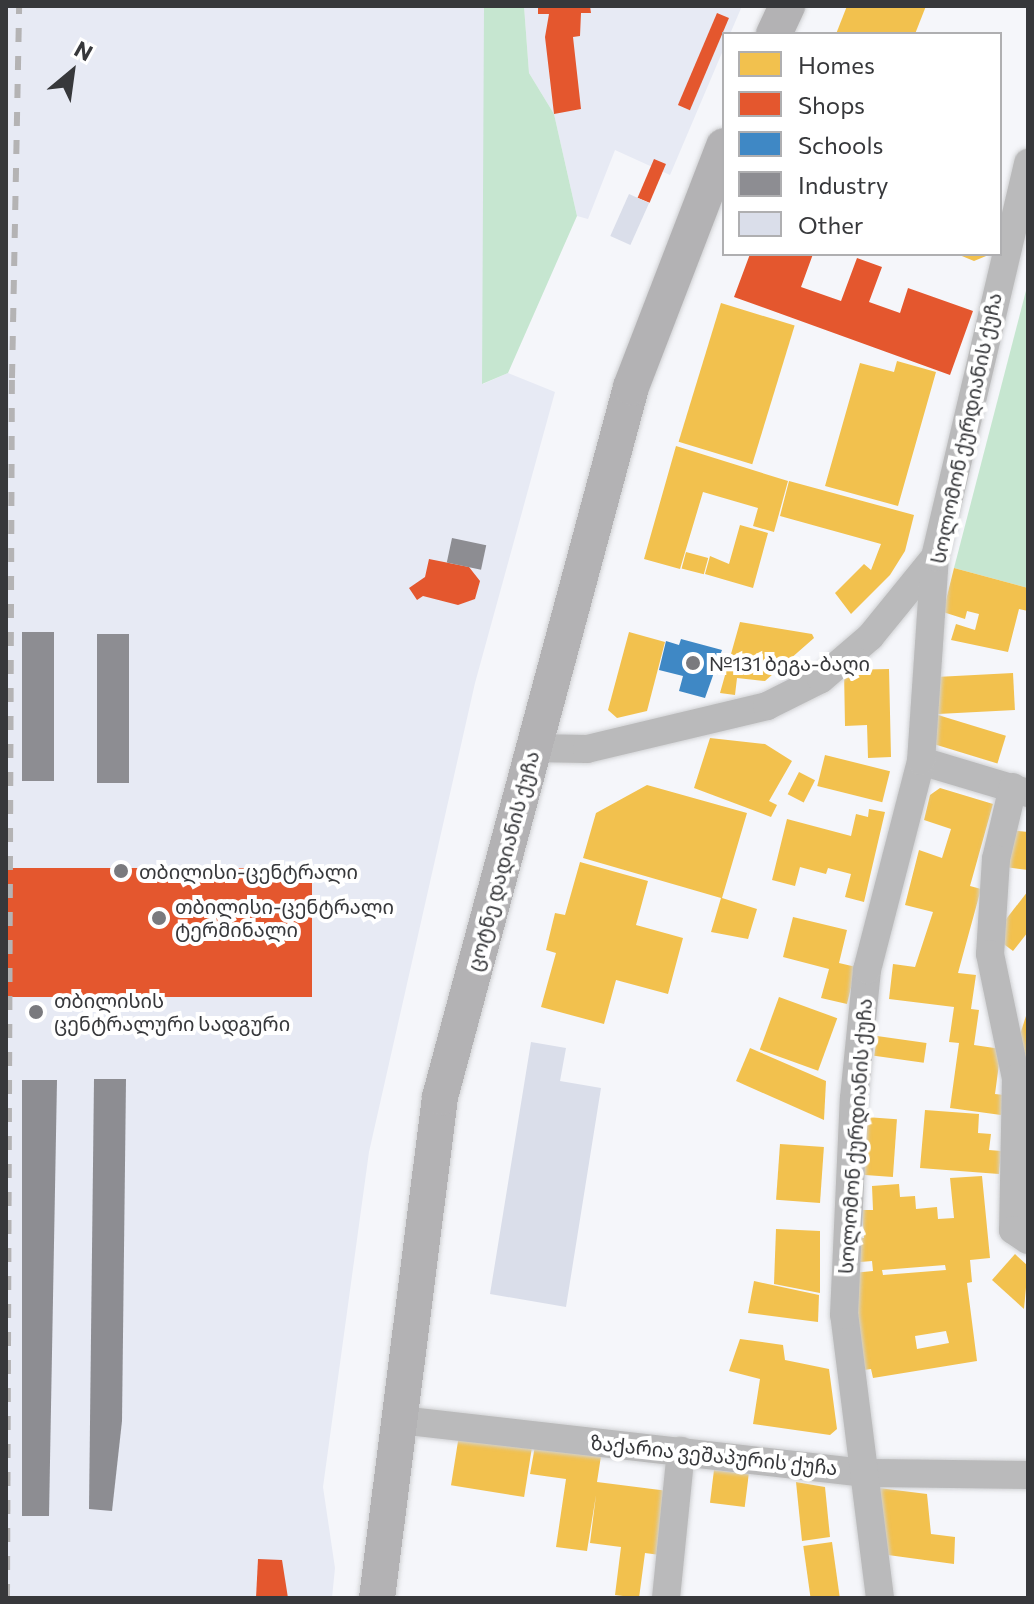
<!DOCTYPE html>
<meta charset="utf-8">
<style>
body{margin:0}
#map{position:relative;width:1034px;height:1604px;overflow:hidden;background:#f5f6fa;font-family:Commissioner,"Noto Sans Georgian",sans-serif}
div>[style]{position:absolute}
.built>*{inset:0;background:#e7eaf4}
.green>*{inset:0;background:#c6e6d0}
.homes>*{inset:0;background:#f2c14e;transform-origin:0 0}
.shops>*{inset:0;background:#e4572e;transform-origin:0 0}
.schools>*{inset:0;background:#3f88c5}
.industry>*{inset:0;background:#8d8d92;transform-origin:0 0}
.building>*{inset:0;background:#dadeea;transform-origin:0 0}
.roads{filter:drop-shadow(0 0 2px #d0d1d3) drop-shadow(0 0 2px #d0d1d3)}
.minor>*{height:28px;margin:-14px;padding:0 14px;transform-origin:14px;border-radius:14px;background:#bababb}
.major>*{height:36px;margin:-18px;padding:0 18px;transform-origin:18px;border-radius:18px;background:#b3b2b4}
.rail>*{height:6px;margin-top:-3px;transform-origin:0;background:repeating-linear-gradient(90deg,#b4b3b4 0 14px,transparent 0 28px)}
.dots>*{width:22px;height:22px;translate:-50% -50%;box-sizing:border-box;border:4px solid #fff;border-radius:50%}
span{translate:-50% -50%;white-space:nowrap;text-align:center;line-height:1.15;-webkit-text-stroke:8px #fff;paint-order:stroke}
.street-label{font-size:20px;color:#37383b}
.poi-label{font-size:20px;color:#37383b}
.left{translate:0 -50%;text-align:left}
.frame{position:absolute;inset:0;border:8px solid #37383b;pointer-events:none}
.legend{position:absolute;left:722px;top:32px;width:280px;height:224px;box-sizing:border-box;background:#fff;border:2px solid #afafb1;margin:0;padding:10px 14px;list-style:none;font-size:24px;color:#37383b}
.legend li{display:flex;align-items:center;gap:16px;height:40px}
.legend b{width:40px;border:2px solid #afafb1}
.north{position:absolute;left:32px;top:32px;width:80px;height:80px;-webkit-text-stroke:6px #fff;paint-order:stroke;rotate:29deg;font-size:22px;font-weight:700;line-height:32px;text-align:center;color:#37383b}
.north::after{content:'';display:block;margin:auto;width:28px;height:36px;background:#37383b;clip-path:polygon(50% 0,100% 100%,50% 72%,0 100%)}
</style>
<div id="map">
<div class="built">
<div style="clip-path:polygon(6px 6px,485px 6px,483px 384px,508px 373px,555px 392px,475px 683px,369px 1152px,323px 1487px,335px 1568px,332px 1598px,6px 1598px)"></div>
<div style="clip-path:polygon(524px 6px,742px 6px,730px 34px,724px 34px,724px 48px,670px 175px,615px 150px,588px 219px,577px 216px,554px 114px,529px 73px)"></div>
</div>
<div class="green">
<div style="clip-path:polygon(484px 6px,524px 6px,529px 73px,554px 114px,577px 216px,508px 373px,482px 384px)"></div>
<div style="clip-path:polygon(1028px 283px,1028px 588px,954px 568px)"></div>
</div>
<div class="homes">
<div style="clip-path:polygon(847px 6px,926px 6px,915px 34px,836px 34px)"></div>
<div style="clip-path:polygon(957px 254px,991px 254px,974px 261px)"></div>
<div style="left:721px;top:303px;width:77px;height:145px;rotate:17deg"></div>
<div style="clip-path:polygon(897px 361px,936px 372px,898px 506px,825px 486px,860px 363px,894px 372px)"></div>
<div style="clip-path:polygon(676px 446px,788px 481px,774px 532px,753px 526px,758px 508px,703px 492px,680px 569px,644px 559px)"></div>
<div style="clip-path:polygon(789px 481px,914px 515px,905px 551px,890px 575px,851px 614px,835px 593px,864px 564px,871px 570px,881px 544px,780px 516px)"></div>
<div style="clip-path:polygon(740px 525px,768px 533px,753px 588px,705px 574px,710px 556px,729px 564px)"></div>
<div style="left:686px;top:552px;width:23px;height:17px;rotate:15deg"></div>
<div style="clip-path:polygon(954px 568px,1028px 588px,1028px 611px,1019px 609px,1008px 652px,951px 640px,956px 624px,975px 630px,979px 614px,967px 611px,965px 619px,943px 612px)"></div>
<div style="clip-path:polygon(740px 622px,812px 634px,814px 638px,765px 681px,737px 678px,735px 695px,720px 693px)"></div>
<div style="clip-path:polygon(629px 632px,665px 642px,647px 711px,617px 718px,608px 710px)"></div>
<div style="clip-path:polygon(889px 669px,891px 757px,868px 758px,867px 725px,845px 726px,844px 670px)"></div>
<div style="left:1013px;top:673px;width:37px;height:77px;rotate:87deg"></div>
<div style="left:938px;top:715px;width:71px;height:29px;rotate:17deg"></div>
<div style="clip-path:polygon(710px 738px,765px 744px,792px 761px,769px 801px,777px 805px,771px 817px,694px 788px)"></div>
<div style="left:825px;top:755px;width:67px;height:32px;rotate:14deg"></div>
<div style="left:799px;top:772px;width:18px;height:25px;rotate:27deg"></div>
<div style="clip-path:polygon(647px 785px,747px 813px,722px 898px,757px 909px,748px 939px,711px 932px,721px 898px,583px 858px,596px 813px)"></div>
<div style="clip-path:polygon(940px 788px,993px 804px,970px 886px,981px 889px,958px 973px,976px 975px,971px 1009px,979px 1010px,974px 1045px,1001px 1049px,995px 1094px,1004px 1095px,1001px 1115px,950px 1108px,959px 1043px,949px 1042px,954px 1007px,889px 999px,893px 964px,915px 967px,933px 912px,905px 905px,919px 850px,942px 858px,951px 829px,924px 820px,930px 795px)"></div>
<div style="clip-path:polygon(869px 809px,885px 812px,864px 902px,845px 897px,851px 874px,828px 868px,826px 874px,800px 867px,795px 886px,772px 880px,787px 819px,851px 836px,856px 814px,868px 817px)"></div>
<div style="clip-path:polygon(1010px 830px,1028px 832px,1028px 870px,1005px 867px)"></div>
<div style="clip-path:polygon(580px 862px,648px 881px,636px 925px,683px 938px,668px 994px,616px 980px,604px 1024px,541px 1007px,556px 953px,546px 950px,555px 913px,565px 915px)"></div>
<div style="clip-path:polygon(1028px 891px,1028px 932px,1013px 951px,993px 936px)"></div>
<div style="clip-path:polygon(793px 917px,847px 930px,839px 963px,856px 967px,847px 1004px,821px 998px,829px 969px,783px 957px)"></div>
<div style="left:779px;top:997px;width:62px;height:56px;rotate:20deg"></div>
<div style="clip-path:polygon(1027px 1013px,1028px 1013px,1028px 1061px,1013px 1056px)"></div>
<div style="left:877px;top:1036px;width:50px;height:20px;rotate:8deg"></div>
<div style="clip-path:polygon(750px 1048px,826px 1081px,824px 1120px,736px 1081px)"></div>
<div style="clip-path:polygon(925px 1110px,979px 1114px,978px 1133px,991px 1134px,989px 1150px,1001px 1151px,999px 1174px,920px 1168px)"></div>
<div style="left:866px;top:1117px;width:31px;height:58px;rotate:4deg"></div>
<div style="left:780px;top:1144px;width:44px;height:56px;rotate:4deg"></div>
<div style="clip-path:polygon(evenodd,982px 1176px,990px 1258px,970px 1260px,972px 1282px,967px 1283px,977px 1361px,873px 1378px,871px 1369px,864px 1370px,853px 1273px,873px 1271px,872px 1261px,860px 1262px,859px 1238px,864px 1238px,862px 1210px,873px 1210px,872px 1186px,899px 1184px,900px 1197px,915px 1196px,916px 1209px,937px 1207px,938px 1219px,954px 1218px,950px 1178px,982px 1176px,945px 1265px,946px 1270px,883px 1275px,882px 1270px,945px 1265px,982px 1176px,946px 1331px,949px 1343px,917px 1349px,915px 1336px,946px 1331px)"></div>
<div style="clip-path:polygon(776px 1229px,820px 1231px,820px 1293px,774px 1284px)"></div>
<div style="clip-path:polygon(1015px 1254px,1028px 1266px,1024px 1309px,992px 1280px)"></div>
<div style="clip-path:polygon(754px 1281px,819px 1295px,818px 1322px,748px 1313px)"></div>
<div style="clip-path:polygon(740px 1339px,783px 1345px,785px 1360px,829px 1369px,837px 1429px,830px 1435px,753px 1424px,760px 1379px,729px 1371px)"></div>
<div style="left:459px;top:1435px;width:74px;height:51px;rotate:9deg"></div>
<div style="clip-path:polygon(535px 1446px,601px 1456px,597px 1482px,668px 1491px,660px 1555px,645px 1553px,639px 1598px,615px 1595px,621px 1547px,590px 1543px,596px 1495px,587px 1551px,556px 1547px,566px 1479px,530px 1474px)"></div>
<div style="left:714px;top:1470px;width:35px;height:33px;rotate:7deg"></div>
<div style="clip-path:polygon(796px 1482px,825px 1487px,830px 1537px,802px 1541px)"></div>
<div style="clip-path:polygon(879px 1488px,927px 1494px,931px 1534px,955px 1537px,954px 1564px,888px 1555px)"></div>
<div style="left:832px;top:1542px;width:57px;height:29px;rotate:82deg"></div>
</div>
<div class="shops">
<div style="clip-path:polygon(538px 6px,590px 6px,591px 13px,581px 13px,580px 36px,573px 37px,581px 109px,554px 114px,545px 37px,549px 14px,538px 14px)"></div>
<div style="left:717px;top:13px;width:13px;height:100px;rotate:23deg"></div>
<div style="left:654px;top:159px;width:13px;height:42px;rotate:23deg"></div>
<div style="clip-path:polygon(750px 254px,813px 254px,801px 287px,841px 301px,857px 258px,882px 267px,869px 302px,900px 313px,908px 288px,973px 311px,950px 375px,734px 297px)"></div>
<div style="clip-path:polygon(429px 559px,469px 567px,480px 581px,475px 599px,458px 605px,423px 596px,417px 600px,409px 588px,425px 577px)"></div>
<div style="left:6px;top:868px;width:306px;height:129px"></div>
<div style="clip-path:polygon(258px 1559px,282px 1560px,288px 1598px,256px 1598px)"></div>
</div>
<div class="schools">
<div style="clip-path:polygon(681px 639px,722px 650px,705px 698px,679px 691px,683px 676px,659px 670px,666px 641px,679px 645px)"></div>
</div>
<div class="industry">
<div style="left:452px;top:538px;width:35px;height:25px;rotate:12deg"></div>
<div style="left:54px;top:632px;width:149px;height:32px;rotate:90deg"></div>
<div style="left:97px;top:634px;width:32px;height:149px"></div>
<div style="clip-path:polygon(94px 1079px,126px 1079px,122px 1421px,112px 1511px,89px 1509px)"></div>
<div style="clip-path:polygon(22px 1080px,57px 1080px,49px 1516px,22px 1516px)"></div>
</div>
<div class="building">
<div style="left:629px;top:194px;width:22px;height:46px;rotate:24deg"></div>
<div style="clip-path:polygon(531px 1042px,566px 1048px,560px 1081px,601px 1088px,566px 1307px,490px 1294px)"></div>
</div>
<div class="roads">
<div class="minor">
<div style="left:533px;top:748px;width:54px;rotate:1.1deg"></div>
<div style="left:587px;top:749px;width:185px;rotate:-13.4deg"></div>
<div style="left:767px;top:706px;width:60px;rotate:-26.6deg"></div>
<div style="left:821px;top:679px;width:65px;rotate:-40.6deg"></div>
<div style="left:870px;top:637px;width:103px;rotate:-50.9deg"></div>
<div style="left:921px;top:761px;width:112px;rotate:16.7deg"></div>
<div style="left:1013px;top:787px;width:74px;rotate:103.3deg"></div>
<div style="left:996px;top:859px;width:95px;rotate:93.6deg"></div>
<div style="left:990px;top:954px;width:127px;rotate:78.2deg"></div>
<div style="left:1016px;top:1078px;width:152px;rotate:91.1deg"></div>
<div style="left:1013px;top:1230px;width:18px;rotate:34deg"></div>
<div style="left:400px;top:1420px;width:469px;rotate:6.5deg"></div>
<div style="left:866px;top:1473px;width:162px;rotate:0.7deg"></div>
<div style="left:666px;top:1598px;width:148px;rotate:-84.2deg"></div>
<div style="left:880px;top:1598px;width:285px;rotate:-97.2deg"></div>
<div style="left:844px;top:1315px;width:217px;rotate:-87.4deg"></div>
<div style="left:854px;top:1098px;width:129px;rotate:-84.2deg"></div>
<div style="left:867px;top:970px;width:216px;rotate:-75.5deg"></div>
<div style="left:921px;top:761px;width:204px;rotate:-86.1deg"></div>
<div style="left:935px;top:557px;width:405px;rotate:-76.7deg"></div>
</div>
<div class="major">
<div style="left:774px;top:34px;width:31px;rotate:-65deg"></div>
<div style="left:377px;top:1598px;width:505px;rotate:-82.83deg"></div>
<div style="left:440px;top:1097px;width:735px;rotate:-74.94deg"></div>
<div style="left:631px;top:387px;width:258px;rotate:-68.9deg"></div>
</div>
</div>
<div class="rail">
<div style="left:7px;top:1598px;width:1220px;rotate:-89.77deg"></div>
<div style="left:12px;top:378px;width:372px;rotate:-88.9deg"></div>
</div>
<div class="dots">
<div style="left:693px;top:663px;background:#7a7a7e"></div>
<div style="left:121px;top:871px;background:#7a7a7e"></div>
<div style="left:159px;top:918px;background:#7a7a7e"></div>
<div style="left:36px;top:1012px;background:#7a7a7e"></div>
</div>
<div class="street-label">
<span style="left:966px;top:428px;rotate:-78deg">სოლომონ ქურდიანის ქუჩა</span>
<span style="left:503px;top:861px;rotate:-75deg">ცოტნე დადიანის ქუჩა</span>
<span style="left:855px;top:1136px;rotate:-86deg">სოლომონ ქურდიანის ქუჩა</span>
<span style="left:714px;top:1455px;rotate:6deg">ზაქარია ვეშაპურის ქუჩა</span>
</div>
<div class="poi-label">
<span class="left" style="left:709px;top:663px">№131 ბეგა-ბაღი</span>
<span class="left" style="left:139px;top:871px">თბილისი-ცენტრალი</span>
<span class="left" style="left:175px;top:918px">თბილისი-ცენტრალი<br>ტერმინალი</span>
<span class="left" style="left:54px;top:1012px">თბილისის<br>ცენტრალური სადგური</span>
</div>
<div class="frame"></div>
<ul class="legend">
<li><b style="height:22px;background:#f2c14e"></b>Homes</li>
<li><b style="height:22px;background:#e4572e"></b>Shops</li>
<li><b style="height:22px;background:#3f88c5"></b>Schools</li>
<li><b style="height:22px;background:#8d8d92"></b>Industry</li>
<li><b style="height:22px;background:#dadeea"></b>Other</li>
</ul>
<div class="north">N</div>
</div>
